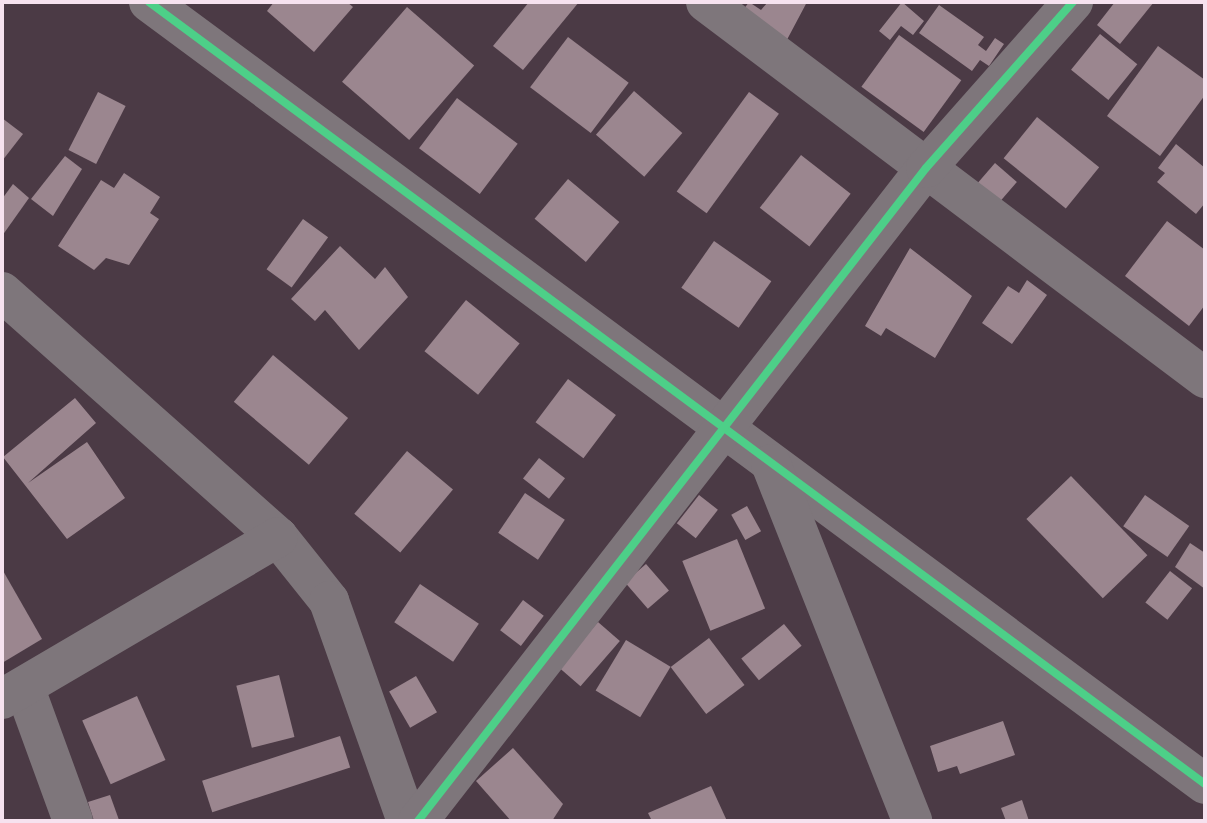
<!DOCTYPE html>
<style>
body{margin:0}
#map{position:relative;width:1207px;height:823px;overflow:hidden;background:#4b3a45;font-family:Lora,serif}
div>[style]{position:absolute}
.building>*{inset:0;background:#9b868f;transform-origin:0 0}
.street>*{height:40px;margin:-20px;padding:0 20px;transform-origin:20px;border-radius:20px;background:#7e767b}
.cycleway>*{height:8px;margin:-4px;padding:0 4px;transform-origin:4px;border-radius:4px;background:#4dcf88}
span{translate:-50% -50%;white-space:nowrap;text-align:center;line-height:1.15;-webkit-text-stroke:8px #2f202a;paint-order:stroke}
.frame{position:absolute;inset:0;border:4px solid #f6e2ef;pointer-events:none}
</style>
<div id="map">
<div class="building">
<div style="clip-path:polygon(274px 2px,347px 2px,353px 7px,314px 52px,267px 11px)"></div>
<div style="clip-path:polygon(529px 2px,579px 2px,523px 70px,493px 46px)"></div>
<div style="clip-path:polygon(749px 2px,761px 10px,768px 2px,807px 2px,781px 51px,738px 17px)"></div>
<div style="clip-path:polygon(902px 2px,924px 21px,913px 35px,901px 26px,890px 40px,879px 31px)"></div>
<div style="clip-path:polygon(1115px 2px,1154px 2px,1120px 44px,1097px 25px)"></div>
<div style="clip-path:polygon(939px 5px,984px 37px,978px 45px,986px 51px,995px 38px,1004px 44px,989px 66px,980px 60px,972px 71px,919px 33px)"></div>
<div style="left:407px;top:7px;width:89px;height:99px;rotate:41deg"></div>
<div style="left:1100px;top:34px;width:48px;height:46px;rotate:39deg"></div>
<div style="left:899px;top:35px;width:77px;height:64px;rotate:36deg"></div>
<div style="left:568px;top:37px;width:76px;height:63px;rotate:37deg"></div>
<div style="clip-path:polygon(1158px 46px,1205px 80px,1205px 95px,1160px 156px,1107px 116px)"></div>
<div style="left:634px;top:91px;width:64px;height:58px;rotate:41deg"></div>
<div style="left:98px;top:92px;width:31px;height:65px;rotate:27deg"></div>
<div style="left:749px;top:92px;width:37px;height:123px;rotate:36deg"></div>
<div style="left:457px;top:98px;width:76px;height:63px;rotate:37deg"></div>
<div style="left:1037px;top:117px;width:80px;height:53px;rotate:39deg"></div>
<div style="clip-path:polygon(2px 118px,23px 134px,2px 161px)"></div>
<div style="clip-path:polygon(1176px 144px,1205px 168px,1205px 203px,1196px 214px,1157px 182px,1165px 173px,1158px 168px)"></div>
<div style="left:801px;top:155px;width:63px;height:67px;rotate:38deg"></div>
<div style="clip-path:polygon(65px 156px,82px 169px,53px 216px,31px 199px)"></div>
<div style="left:995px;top:163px;width:29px;height:28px;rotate:41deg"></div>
<div style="clip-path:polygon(124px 173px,160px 197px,150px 213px,159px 219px,129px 265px,106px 258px,94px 270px,58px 246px,101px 180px,114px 188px)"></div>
<div style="left:568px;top:179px;width:67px;height:52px;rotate:40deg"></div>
<div style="clip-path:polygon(13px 184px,29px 198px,2px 236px,2px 199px)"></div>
<div style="left:303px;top:219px;width:31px;height:62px;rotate:36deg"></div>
<div style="clip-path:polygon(1167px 221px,1205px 250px,1205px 305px,1189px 326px,1125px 276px)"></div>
<div style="left:714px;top:241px;width:70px;height:57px;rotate:35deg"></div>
<div style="clip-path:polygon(340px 246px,375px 279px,385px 267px,408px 297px,359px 350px,325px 310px,315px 321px,291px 299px)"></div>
<div style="clip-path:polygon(910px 248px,972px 296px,935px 358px,886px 328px,881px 336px,865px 326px)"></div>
<div style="clip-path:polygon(1027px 280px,1047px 295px,1012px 344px,982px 323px,1008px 286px,1019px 293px)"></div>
<div style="left:466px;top:300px;width:69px;height:66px;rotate:39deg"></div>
<div style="left:273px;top:355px;width:98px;height:61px;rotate:40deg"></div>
<div style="left:568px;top:379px;width:60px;height:54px;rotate:37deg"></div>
<div style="clip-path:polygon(75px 398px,96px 423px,28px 483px,87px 442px,125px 498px,67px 539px,3px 457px)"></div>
<div style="left:407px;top:451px;width:60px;height:82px;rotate:40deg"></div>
<div style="left:539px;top:458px;width:33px;height:26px;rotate:38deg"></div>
<div style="left:1071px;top:476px;width:110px;height:62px;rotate:46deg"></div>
<div style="left:525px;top:493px;width:48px;height:48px;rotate:34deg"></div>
<div style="left:699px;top:495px;width:24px;height:36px;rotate:38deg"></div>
<div style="left:1145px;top:495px;width:54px;height:38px;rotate:35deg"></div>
<div style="left:747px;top:506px;width:29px;height:18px;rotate:61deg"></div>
<div style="left:737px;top:539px;width:75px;height:59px;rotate:68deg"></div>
<div style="clip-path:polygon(1190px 543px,1205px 553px,1205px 589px,1175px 567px)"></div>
<div style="left:646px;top:564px;width:35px;height:28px;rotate:49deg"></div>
<div style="clip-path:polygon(2px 569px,42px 639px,2px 663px)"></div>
<div style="left:1170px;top:571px;width:28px;height:40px;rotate:38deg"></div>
<div style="left:420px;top:584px;width:71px;height:46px;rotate:34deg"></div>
<div style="left:523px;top:600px;width:26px;height:38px;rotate:37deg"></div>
<div style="left:598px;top:622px;width:29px;height:60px;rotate:41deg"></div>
<div style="left:784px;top:624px;width:28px;height:55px;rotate:51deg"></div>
<div style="left:709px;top:638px;width:59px;height:48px;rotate:53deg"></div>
<div style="left:626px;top:640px;width:52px;height:59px;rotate:31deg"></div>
<div style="left:279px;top:675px;width:64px;height:44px;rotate:76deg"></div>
<div style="left:416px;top:676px;width:42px;height:31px;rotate:60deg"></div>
<div style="left:137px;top:696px;width:70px;height:60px;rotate:66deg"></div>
<div style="clip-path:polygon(1003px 721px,1015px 755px,960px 774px,957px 766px,938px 772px,930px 746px)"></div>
<div style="left:340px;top:736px;width:33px;height:145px;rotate:72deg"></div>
<div style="clip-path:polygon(513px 748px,563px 804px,552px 821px,511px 821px,476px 781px)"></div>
<div style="clip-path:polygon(711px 786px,727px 821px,652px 821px,648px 813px)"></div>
<div style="clip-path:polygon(110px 795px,119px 820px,94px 821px,88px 802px)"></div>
<div style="clip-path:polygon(1022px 800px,1029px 821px,1006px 821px,1001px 808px)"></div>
</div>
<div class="street">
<div style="left:149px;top:2px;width:1314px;rotate:36.52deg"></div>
<div style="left:706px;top:2px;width:625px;rotate:37deg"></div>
<div style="left:2px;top:292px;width:369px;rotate:41.6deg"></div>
<div style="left:278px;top:537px;width:82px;rotate:51.4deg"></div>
<div style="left:329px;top:601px;width:233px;rotate:70.5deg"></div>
<div style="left:771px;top:464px;width:384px;rotate:68.4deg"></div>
<div style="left:25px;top:689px;width:140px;rotate:70deg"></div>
<div style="left:2px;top:699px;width:320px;rotate:-30.4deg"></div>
<div style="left:418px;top:821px;width:827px;rotate:-52.12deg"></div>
<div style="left:926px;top:168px;width:222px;rotate:-48.5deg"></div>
</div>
<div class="cycleway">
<div style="left:149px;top:2px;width:1314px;rotate:36.52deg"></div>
<div style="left:418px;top:821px;width:827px;rotate:-52.12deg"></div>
<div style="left:926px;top:168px;width:222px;rotate:-48.5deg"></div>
</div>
<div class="frame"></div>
</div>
